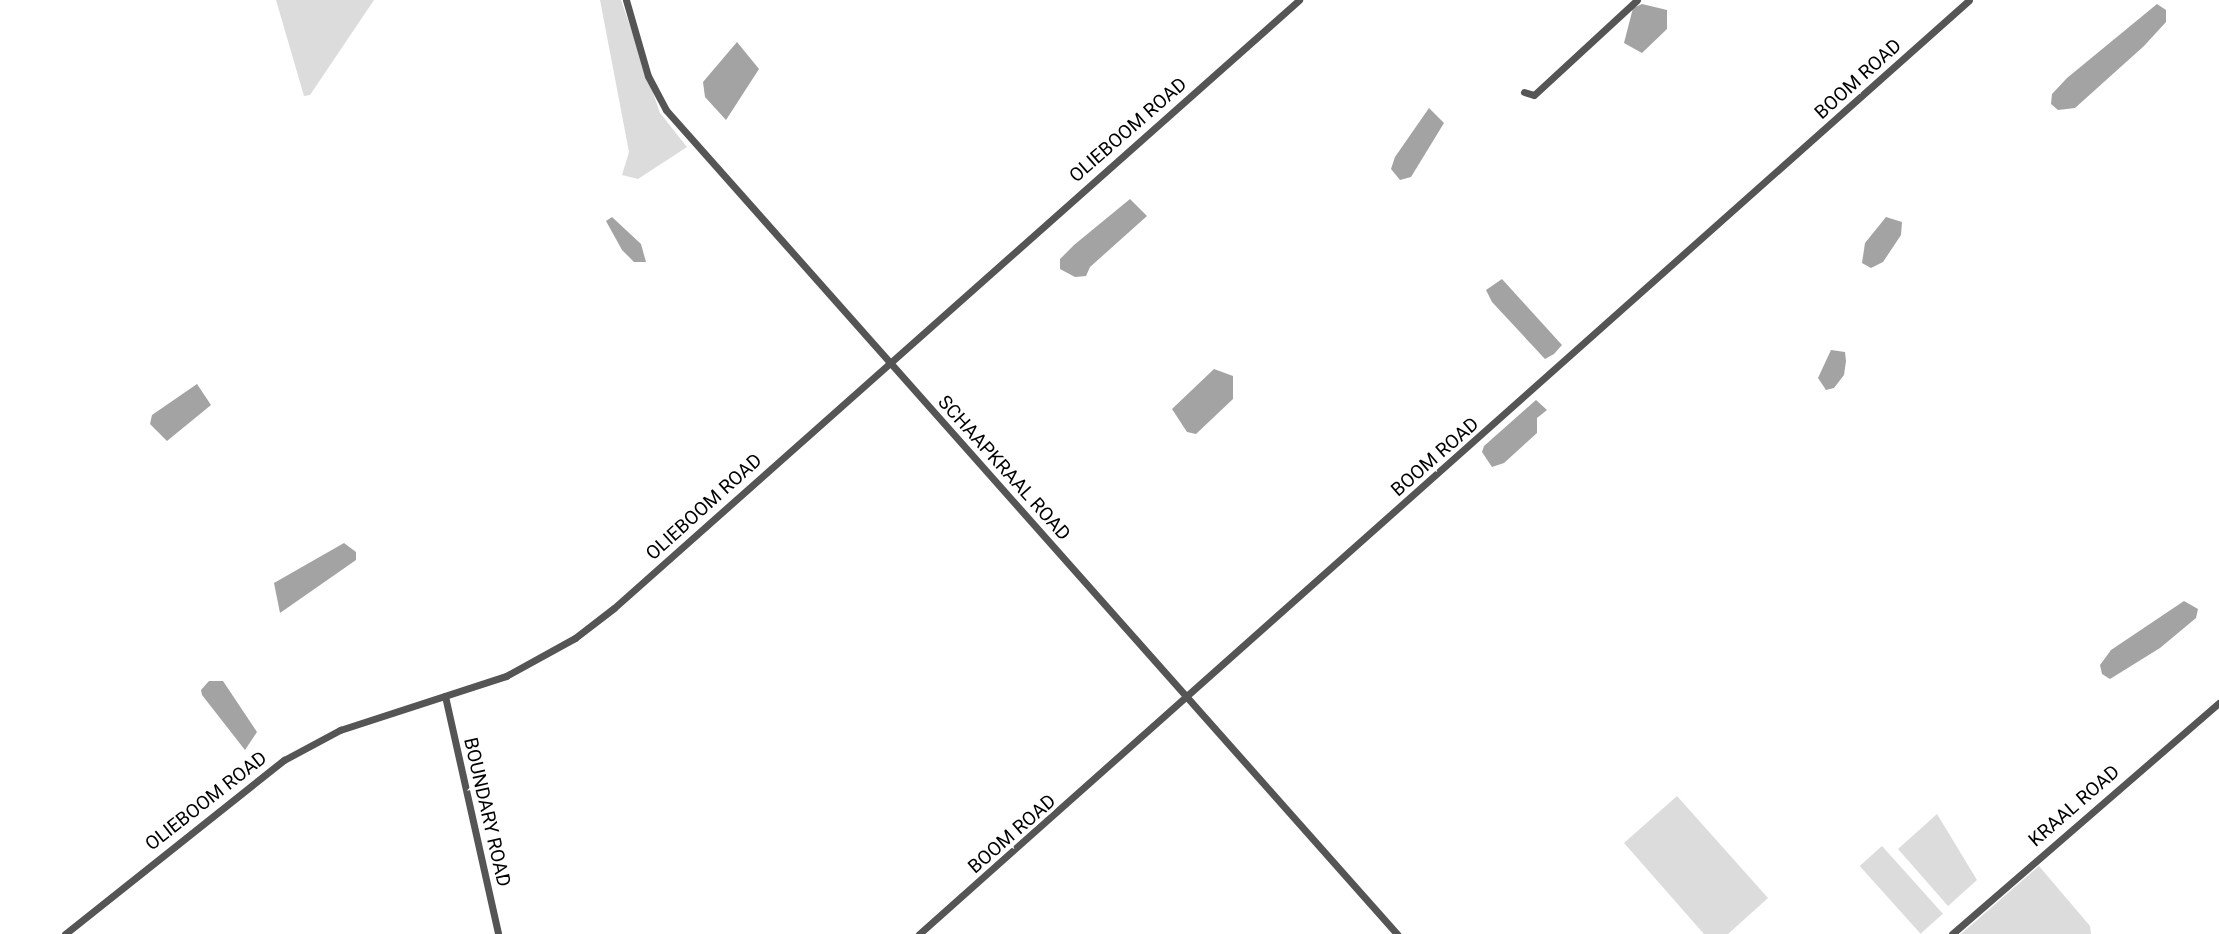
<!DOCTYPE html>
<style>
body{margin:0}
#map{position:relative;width:2219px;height:934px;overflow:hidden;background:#fff;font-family:Roboto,sans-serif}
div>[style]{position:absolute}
.green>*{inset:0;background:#dcdcdc;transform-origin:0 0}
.water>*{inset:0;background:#a3a3a3}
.minor>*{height:7px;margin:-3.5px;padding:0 3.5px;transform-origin:3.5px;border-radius:3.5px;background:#555}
span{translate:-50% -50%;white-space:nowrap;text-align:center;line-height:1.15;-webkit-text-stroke:7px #fff;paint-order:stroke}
.street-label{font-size:19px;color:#000}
</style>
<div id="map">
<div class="green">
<div style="clip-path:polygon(276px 0,374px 0,310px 95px,304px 96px)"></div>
<div style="clip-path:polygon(600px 0,621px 0,660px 113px,687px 147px,638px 179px,622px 175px,629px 152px)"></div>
<div style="clip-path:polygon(1677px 796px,1768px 898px,1728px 934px,1704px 934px,1624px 843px)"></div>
<div style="clip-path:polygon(1937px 814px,1977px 880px,1948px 906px,1898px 849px)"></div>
<div style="left:1882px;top:846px;width:91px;height:30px;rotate:48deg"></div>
<div style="clip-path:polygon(2039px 866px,2090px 926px,2091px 934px,1961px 934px)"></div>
</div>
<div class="water">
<div style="clip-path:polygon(1642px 4px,1667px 10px,1667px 29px,1642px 53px,1624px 43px,1633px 8px)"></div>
<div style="clip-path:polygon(2157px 4px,2166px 10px,2166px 22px,2144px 46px,2075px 108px,2058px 110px,2051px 104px,2052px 94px,2067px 78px)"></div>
<div style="clip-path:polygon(737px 42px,759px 69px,726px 120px,705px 97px,703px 82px)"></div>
<div style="clip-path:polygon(1429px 108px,1444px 123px,1411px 177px,1400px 180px,1391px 169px,1395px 157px)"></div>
<div style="clip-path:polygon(1130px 199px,1147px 216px,1090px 267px,1086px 276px,1075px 277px,1060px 269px,1060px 259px,1074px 245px)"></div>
<div style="clip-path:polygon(612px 217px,641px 244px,646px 262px,634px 262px,622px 250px,606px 221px)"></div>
<div style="clip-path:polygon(1886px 217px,1902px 222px,1901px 235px,1883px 262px,1871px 268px,1862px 263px,1865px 243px)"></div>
<div style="clip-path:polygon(1502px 279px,1562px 345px,1554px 354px,1545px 359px,1492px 302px,1486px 290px)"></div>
<div style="clip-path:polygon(1831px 350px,1845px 352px,1846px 361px,1844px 375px,1834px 388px,1826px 390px,1818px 378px)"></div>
<div style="clip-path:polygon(1214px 369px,1233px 376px,1233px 399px,1196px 434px,1187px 432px,1172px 409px)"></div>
<div style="clip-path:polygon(197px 384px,211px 405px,167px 441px,150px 424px,152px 415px)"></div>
<div style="clip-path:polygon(1536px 400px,1547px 410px,1537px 418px,1537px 433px,1504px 463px,1492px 467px,1482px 452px,1484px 446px)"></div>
<div style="clip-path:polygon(344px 543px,356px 552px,356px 560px,280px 613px,274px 583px)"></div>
<div style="clip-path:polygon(2184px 601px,2198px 609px,2196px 618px,2160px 648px,2110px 679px,2102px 674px,2100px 665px,2111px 650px)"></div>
<div style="clip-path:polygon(209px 681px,223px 681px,257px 732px,245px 750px,202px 695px,201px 690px)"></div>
</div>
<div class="minor">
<div style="left:626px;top:0;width:79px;rotate:73.9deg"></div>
<div style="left:648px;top:76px;width:38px;rotate:62deg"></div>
<div style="left:666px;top:110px;width:1102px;rotate:48.42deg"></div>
<div style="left:1524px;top:92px;width:10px;rotate:17deg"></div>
<div style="left:1534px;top:95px;width:140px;rotate:-42.7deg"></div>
<div style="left:445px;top:696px;width:244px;rotate:77.4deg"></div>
<div style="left:65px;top:934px;width:280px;rotate:-38.5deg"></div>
<div style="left:284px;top:760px;width:64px;rotate:-28.2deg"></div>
<div style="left:340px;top:730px;width:175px;rotate:-18deg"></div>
<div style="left:506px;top:676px;width:79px;rotate:-28.8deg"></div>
<div style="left:575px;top:638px;width:49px;rotate:-37.6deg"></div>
<div style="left:614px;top:608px;width:916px;rotate:-41.59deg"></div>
<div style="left:919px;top:934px;width:1405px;rotate:-41.65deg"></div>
<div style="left:1952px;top:934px;width:353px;rotate:-40.9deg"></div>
</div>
<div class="street-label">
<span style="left:1858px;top:79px;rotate:-42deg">BOOM ROAD</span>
<span style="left:1128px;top:130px;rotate:-41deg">OLIEBOOM ROAD</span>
<span style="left:1435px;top:457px;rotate:-41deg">BOOM ROAD</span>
<span style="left:1004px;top:468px;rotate:48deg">SCHAAPKRAAL ROAD</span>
<span style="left:704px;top:507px;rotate:-42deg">OLIEBOOM ROAD</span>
<span style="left:206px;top:801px;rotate:-38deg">OLIEBOOM ROAD</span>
<span style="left:2074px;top:806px;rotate:-41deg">KRAAL ROAD</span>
<span style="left:487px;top:812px;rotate:77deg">BOUNDARY ROAD</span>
<span style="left:1012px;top:834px;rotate:-41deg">BOOM ROAD</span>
</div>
</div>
